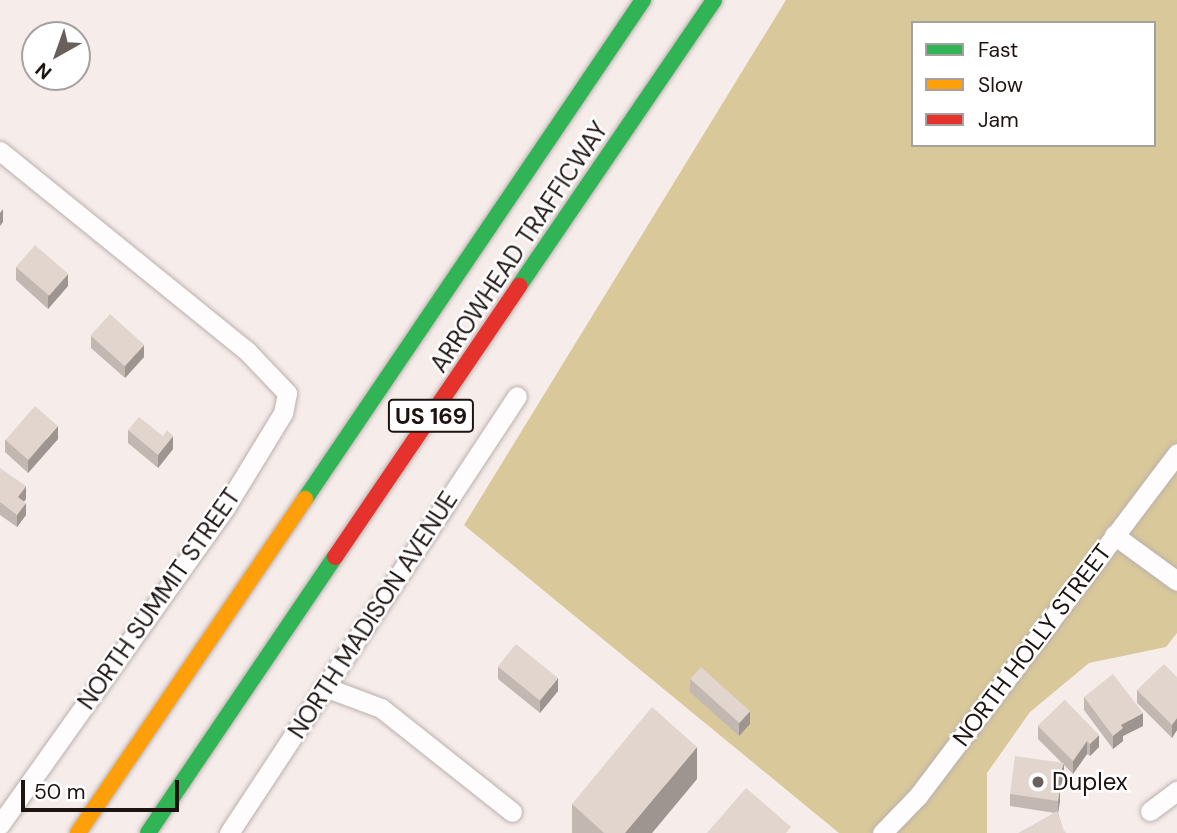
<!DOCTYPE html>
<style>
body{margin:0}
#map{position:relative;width:1177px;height:833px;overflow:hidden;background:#f6ecea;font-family:"DM Sans",sans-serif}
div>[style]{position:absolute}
.forest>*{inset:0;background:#d8c89a}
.roads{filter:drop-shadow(0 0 2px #bab0ae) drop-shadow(0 0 2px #bab0ae)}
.street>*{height:19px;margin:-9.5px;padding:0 9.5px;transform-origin:9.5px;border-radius:9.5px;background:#fefcfc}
.fast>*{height:16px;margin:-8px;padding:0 8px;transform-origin:8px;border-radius:8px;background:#30b455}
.slow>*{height:16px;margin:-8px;padding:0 8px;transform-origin:8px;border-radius:8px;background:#ff9f0a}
.jam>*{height:16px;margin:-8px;padding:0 8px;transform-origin:8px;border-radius:8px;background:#e5322d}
.wall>*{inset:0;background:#c2b7b1}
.shaded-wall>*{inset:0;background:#9e9590}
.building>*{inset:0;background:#e1d5ce;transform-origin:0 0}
.dots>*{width:19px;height:19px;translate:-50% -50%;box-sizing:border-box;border:4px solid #fff;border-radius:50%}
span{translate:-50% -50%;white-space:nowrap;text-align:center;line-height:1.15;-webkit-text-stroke:5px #fff;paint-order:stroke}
.shield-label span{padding:2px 5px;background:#fff;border:2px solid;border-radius:5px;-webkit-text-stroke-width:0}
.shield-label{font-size:23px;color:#1d1311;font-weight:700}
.street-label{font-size:24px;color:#1d1311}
.poi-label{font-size:24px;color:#1d1311}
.left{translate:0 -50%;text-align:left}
.legend{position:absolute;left:911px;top:21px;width:245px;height:126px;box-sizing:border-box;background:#fff;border:2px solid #a5a1a0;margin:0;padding:9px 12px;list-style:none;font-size:21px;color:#1d1311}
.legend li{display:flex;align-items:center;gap:14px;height:35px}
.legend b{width:35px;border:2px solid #a5a1a0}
.north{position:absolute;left:21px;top:21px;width:70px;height:70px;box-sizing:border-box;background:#fff;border:2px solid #a5a1a0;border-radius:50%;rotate:220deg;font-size:19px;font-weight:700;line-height:28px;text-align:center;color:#1d1311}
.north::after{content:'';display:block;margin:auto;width:24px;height:32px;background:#695f5d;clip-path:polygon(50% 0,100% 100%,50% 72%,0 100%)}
.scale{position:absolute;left:21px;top:780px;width:158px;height:32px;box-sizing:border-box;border:4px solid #1d1311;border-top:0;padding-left:9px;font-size:21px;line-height:24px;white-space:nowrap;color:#1d1311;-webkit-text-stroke:5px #fff;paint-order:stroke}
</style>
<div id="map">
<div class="forest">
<div style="clip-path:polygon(evenodd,786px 0,1177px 0,1177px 633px,1166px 647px,1089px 663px,1030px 712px,987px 773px,987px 833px,839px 833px,464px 525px,786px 0,913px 23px,1154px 23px,1154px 145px,913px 145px,913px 23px)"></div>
</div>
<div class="roads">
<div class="street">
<div style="left:0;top:151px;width:318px;rotate:39deg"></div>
<div style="left:247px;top:351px;width:58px;rotate:46.4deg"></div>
<div style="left:287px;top:393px;width:20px;rotate:101deg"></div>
<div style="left:283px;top:413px;width:111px;rotate:121.4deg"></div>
<div style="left:225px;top:508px;width:389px;rotate:125.4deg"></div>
<div style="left:1114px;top:535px;width:78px;rotate:36.1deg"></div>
<div style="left:325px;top:687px;width:60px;rotate:20.6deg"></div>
<div style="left:381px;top:708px;width:167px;rotate:38.4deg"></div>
<div style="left:1150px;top:811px;width:34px;rotate:-37deg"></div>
<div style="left:229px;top:833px;width:523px;rotate:-56.61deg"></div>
<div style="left:882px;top:833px;width:52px;rotate:-45.8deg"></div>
<div style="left:918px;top:796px;width:430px;rotate:-52.9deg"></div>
</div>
<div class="fast">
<div style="left:519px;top:286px;width:346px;rotate:-55.7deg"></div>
<div style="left:305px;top:499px;width:603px;rotate:-55.89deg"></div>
<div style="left:148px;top:833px;width:333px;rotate:-55.9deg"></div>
</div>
<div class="slow">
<div style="left:78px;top:833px;width:404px;rotate:-55.8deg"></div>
</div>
<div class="jam">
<div style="left:335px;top:557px;width:328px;rotate:-55.8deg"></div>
</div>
</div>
<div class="wall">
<div style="clip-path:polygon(16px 267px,68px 286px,48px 309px,16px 280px)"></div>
<div style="clip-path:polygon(91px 336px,144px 357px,125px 378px,91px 348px)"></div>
<div style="clip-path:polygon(128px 430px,173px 449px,158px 468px,128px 443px)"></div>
<div style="clip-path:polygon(58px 439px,28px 473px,5px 452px,5px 440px)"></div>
<div style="clip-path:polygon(0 468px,26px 499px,24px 501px,26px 515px,17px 527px,0 515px)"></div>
<div style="clip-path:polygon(498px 667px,558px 691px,540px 713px,498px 679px)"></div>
<div style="clip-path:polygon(1177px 677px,1177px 730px,1172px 738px,1137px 703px,1137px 690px)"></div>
<div style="clip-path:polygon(690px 679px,750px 724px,739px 736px,690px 692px)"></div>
<div style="clip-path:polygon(1084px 697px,1143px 726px,1123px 736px,1123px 741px,1113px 749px,1084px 710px)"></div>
<div style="clip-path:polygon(1065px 700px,1099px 747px,1090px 756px,1087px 754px,1073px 774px,1064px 765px,1064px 776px,1060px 788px,1060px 801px,1058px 813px,1063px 829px,1019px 833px,1055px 813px,1010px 806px,1010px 794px,1062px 763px,1038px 739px,1038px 726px)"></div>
<div style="clip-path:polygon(697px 779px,652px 833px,572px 833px,572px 804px)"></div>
</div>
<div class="shaded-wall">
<div style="clip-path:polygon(3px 209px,3px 222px,0 226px,0 213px)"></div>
<div style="clip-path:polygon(68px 274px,68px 286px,48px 309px,48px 296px)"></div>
<div style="clip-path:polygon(144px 345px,144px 357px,125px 378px,125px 366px)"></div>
<div style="clip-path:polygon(58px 426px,58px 439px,28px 473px,28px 461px)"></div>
<div style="clip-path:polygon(173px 436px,173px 449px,158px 468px,158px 455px)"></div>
<div style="clip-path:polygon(26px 486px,26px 499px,18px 509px,18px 497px)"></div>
<div style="clip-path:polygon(26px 503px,26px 515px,17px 527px,17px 515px)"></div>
<div style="clip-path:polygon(558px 678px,558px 691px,540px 713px,540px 701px)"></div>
<div style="clip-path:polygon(750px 711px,750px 724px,739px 736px,739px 723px)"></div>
<div style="clip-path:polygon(1143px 713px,1143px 726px,1123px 736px,1123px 741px,1113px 749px,1113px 736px,1121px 725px)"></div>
<div style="clip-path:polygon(1177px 718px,1177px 730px,1172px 738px,1172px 725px)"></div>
<div style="clip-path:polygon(1099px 735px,1099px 747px,1090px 756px,1090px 744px)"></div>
<div style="clip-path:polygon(1087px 741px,1087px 754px,1073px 774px,1073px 761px)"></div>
<div style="clip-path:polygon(697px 747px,697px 779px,652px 833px,625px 833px)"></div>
<div style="clip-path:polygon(1064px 763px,1064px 776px,1056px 800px,1056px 787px)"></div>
<div style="clip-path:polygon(1060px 788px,1060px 801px,1058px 813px,1058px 801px)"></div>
</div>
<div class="building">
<div style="left:35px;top:245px;width:44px;height:29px;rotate:41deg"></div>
<div style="left:110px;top:314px;width:46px;height:29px;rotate:42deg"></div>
<div style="left:35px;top:406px;width:30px;height:45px;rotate:41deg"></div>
<div style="clip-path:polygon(139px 417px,163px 436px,167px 430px,173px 436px,158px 455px,128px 430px)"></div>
<div style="clip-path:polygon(0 468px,26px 486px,18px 497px,26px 503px,17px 515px,0 502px)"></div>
<div style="left:516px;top:644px;width:54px;height:29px;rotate:39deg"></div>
<div style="clip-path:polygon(1164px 664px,1177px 677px,1177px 718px,1172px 725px,1137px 690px)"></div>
<div style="left:701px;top:667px;width:66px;height:16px;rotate:42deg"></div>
<div style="clip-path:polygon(1113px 674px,1143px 713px,1121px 725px,1123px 728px,1113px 736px,1084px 697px)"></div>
<div style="clip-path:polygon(1065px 700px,1099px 735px,1090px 744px,1087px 741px,1073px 761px,1038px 726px)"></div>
<div style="clip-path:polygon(652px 707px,697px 747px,625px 833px,604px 833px,572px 804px)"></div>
<div style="clip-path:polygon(1015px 756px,1064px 763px,1056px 787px,1060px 788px,1058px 801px,1010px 794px)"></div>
<div style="clip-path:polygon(746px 788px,791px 827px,786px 833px,707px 833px)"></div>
<div style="clip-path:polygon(1057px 811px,1063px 829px,1066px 833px,1019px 833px)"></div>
</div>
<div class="dots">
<div style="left:1038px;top:782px;background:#695f5d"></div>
</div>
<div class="shield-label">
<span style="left:431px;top:416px">US 169</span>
</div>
<div class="street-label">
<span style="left:519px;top:247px;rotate:-56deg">ARROWHEAD TRAFFICWAY</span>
<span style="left:159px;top:599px;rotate:-55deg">NORTH SUMMIT STREET</span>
<span style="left:373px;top:615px;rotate:-57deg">NORTH MADISON AVENUE</span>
<span style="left:1032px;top:645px;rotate:-53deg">NORTH HOLLY STREET</span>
</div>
<div class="poi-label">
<span class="left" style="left:1052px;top:782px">Duplex</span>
</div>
<ul class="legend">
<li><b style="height:9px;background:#30b455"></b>Fast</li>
<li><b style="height:9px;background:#ff9f0a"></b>Slow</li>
<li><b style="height:9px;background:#e5322d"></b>Jam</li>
</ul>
<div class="north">N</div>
<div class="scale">50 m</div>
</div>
